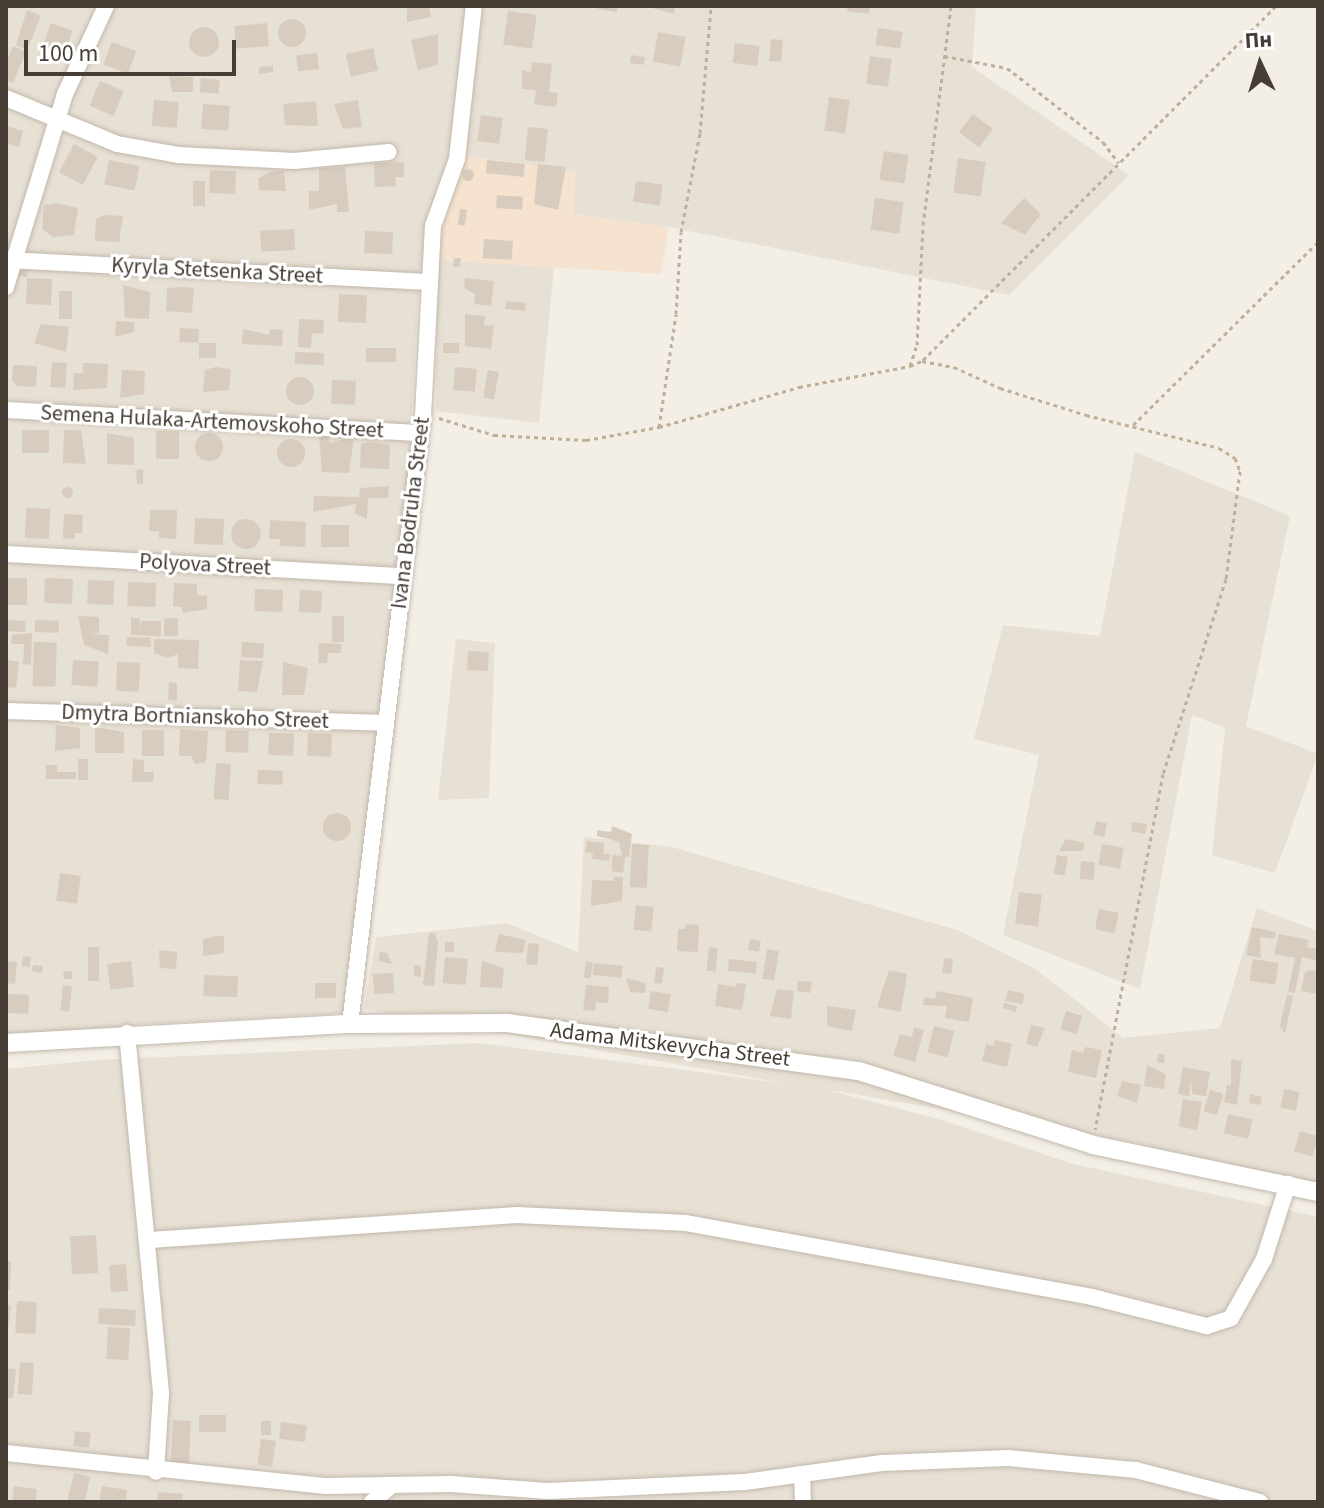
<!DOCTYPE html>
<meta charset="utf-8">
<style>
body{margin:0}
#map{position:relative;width:1324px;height:1508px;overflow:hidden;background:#f3eee6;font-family:"Source Sans 3",sans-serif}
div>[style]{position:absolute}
.residential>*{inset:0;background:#e7e0d4}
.commercial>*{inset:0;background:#f5e3d0}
.building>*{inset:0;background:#d8ccbe;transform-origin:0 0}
.round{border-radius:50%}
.path>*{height:3px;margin-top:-1.5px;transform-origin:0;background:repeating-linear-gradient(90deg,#c1b099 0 4px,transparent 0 8px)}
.roads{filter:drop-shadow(0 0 2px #c2b8ab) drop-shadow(0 0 2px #c2b8ab)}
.minor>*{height:16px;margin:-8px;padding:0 8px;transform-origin:8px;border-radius:8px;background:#fff}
.tertiary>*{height:18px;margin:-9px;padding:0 9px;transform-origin:9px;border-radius:9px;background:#fff}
span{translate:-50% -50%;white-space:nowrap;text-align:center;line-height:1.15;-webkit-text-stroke:6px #fff;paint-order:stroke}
.street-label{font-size:22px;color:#463e35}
.frame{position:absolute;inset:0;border:8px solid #463e35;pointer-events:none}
.north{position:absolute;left:1220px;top:24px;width:80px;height:80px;-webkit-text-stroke:6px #fff;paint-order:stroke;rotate:356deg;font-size:22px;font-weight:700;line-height:32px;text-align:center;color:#463e35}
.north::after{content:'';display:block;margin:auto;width:28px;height:36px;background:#463e35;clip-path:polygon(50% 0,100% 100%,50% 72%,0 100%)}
.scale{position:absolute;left:24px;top:40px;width:212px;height:36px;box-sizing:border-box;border:4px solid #463e35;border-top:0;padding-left:10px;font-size:24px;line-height:28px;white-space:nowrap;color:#463e35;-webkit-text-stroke:6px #fff;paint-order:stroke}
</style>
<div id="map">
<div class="residential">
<div style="clip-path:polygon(6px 6px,976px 6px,972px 67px,1129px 175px,1009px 295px,669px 227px,574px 214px,575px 171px,466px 156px,468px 35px,451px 155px,419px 275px,408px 489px,347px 1013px,132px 1025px,6px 1039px)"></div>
<div style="clip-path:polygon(437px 260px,554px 267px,539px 423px,436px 411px)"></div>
<div style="clip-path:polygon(1135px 452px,1290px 516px,1246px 726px,1318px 754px,1275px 873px,1212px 855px,1225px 728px,1192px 715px,1140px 989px,1003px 935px,1039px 755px,974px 739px,1003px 625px,1100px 636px)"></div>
<div style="clip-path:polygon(456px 639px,495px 643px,489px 798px,438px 800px)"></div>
<div style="clip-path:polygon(584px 837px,672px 847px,957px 930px,1036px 969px,1123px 1038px,1220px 1028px,1257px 908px,1318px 931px,1318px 1186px,1132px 1142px,824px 1089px,942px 1120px,1073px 1164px,1318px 1217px,1318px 1502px,6px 1502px,6px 1069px,97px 1060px,479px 1043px,789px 1084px,364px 1009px,376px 937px,507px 923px,578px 952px)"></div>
</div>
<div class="commercial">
<div style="clip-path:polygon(466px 156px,575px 171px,574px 214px,669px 227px,661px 274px,437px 260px,441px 221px)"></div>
</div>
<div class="building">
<div style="clip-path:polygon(407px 6px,429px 6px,431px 17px,407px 22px)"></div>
<div style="clip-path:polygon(598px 6px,618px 6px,617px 12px,598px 9px)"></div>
<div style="clip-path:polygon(645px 6px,675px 6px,674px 14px)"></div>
<div style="clip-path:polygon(848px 6px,870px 6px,869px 14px,847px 11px)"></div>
<div style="clip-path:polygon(27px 10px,41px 16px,27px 50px,16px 45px)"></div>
<div style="left:508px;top:11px;width:29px;height:34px;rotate:8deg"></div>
<div class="round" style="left:278px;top:19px;width:28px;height:28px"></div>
<div style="left:51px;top:23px;width:23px;height:27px;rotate:20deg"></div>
<div style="left:267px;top:23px;width:23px;height:33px;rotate:85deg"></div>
<div class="round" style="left:189px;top:27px;width:30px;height:30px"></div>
<div style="left:878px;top:28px;width:25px;height:17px;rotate:9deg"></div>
<div style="left:658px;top:32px;width:28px;height:30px;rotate:10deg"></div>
<div style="clip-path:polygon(438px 34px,438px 65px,418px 70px,411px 40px)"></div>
<div style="left:771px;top:39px;width:12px;height:22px;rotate:5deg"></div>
<div style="left:112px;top:42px;width:26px;height:24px;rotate:21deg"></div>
<div style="left:735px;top:43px;width:25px;height:20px;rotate:7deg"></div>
<div style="clip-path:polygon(13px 46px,26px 52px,13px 83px,6px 80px,6px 63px)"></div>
<div style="left:373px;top:48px;width:23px;height:28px;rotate:77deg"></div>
<div style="left:317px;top:53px;width:16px;height:21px;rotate:83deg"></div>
<div style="left:631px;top:55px;width:14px;height:8px;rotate:8deg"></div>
<div style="left:870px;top:56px;width:22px;height:28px;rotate:8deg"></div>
<div style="clip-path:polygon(532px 62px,552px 64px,549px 92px,558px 93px,556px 107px,534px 104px,536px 90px,522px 89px,522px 70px,531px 72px)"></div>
<div style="clip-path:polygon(273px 66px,273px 72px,259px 74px,259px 67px)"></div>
<div style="clip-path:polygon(169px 76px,193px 77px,193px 92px,172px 92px)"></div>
<div style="left:201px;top:78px;width:19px;height:14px;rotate:6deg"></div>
<div style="left:100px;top:81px;width:26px;height:27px;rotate:23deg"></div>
<div style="left:829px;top:97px;width:21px;height:34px;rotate:8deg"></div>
<div style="left:154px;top:100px;width:25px;height:26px;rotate:5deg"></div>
<div style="clip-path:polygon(358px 100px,362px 127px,343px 129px,334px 104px)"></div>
<div style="clip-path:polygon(316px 101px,318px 126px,285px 125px,283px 104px)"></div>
<div style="left:203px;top:104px;width:27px;height:25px;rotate:4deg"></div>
<div style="left:973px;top:114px;width:25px;height:23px;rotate:37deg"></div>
<div style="left:481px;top:115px;width:22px;height:26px;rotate:8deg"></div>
<div style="clip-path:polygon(6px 126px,23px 131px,19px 147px,6px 143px)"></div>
<div style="left:528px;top:127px;width:20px;height:33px;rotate:6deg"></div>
<div style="left:74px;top:144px;width:27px;height:32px;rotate:28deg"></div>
<div style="left:884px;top:151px;width:25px;height:29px;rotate:9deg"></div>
<div style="left:958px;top:158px;width:28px;height:35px;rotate:8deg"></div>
<div style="left:109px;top:160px;width:31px;height:25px;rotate:11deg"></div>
<div style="left:487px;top:160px;width:38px;height:13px;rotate:6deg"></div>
<div style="clip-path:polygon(404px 162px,404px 177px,395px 177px,396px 186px,375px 187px,374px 163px)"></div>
<div style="clip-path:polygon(538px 164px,566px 167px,558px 210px,534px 204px)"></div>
<div style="clip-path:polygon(345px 167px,349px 212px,337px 212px,337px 204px,309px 210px,309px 191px,319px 191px,319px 168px)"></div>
<div class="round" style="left:462px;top:169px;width:12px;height:12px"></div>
<div style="left:210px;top:170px;width:26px;height:23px;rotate:2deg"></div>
<div style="clip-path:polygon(273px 171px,284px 171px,286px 191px,259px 190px,258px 178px)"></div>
<div style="left:193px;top:181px;width:12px;height:25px"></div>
<div style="left:636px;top:181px;width:27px;height:21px;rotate:8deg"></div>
<div style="left:497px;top:195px;width:26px;height:13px;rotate:4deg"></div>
<div style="left:875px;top:198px;width:29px;height:32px;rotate:8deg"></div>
<div style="clip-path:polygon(1024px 198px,1041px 214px,1025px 235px,1001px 223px)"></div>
<div style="clip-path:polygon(57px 203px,78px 208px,74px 235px,53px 237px,42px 229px,44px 205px)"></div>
<div style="left:460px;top:209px;width:7px;height:16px;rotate:8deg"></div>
<div style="clip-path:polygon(104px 215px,123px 216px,119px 242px,95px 241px,96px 219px)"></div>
<div style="left:294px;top:229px;width:21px;height:34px;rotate:87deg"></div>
<div style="left:365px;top:231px;width:28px;height:22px;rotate:2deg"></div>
<div style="left:484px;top:239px;width:29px;height:19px;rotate:4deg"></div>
<div style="clip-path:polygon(454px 258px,461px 258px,460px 267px,453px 267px)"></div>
<div style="clip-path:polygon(17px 267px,28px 270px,27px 277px,15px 275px)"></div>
<div style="clip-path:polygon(465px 278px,494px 281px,491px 306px,474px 304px,475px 294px,464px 288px)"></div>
<div style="left:52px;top:279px;width:26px;height:25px;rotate:92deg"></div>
<div style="clip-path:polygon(123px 285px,150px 292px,149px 319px,125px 318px)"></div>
<div style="clip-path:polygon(183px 287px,194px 288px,192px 313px,166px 311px,167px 288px)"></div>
<div style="left:59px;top:291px;width:13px;height:28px"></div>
<div style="left:339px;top:294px;width:28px;height:28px;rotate:2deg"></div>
<div style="left:506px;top:301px;width:20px;height:8px;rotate:6deg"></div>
<div style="clip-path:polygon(465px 314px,485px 316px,484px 325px,494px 326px,491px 349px,465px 346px)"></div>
<div style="clip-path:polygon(299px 319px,324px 320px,323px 334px,312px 333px,311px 348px,298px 347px)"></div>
<div style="clip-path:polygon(116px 321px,134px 322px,134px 332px,115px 337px)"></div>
<div style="clip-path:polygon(41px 324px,69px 327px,66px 352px,34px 343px)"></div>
<div style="left:180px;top:328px;width:19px;height:14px;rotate:3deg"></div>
<div style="clip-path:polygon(243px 329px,269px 335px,270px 329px,283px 330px,282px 346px,242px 344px)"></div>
<div style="left:199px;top:343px;width:17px;height:15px"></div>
<div style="left:443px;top:343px;width:16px;height:10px"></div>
<div style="left:366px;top:348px;width:30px;height:14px"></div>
<div style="left:295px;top:352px;width:29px;height:12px;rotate:2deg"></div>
<div style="left:52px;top:362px;width:15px;height:25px;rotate:4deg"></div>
<div style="clip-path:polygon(83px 363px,108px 364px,107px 388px,73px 390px,74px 373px,83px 373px)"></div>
<div style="clip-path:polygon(13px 365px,37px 366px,36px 387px,17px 386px,12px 381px)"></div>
<div style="clip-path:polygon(216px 367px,231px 369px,229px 390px,203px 392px,205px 370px)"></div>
<div style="left:455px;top:367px;width:22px;height:23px;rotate:5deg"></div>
<div style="clip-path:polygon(122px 370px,145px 371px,144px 394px,120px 398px)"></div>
<div style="left:488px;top:370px;width:11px;height:28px;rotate:10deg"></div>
<div class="round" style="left:286px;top:377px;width:28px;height:28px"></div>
<div style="left:332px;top:380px;width:24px;height:24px;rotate:2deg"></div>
<div style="left:22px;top:430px;width:27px;height:23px"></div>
<div style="clip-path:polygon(64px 430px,81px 430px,86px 464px,63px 463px)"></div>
<div style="left:179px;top:431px;width:28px;height:23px;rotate:90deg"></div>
<div style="clip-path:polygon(107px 433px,134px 438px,134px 465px,107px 464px)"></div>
<div class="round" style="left:195px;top:433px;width:28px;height:28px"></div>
<div style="clip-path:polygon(319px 436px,329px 437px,329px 443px,354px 437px,349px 473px,322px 472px)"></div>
<div class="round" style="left:277px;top:439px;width:28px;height:28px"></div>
<div style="clip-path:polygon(370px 442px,390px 445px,389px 469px,360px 468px,361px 444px)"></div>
<div style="clip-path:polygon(143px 469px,143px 484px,137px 484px,136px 470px)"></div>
<div style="clip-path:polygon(389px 486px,388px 498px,368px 498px,367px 519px,355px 514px,356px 504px,313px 512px,314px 496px,359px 497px,360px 488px)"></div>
<div class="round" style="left:61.5px;top:486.5px;width:11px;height:11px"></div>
<div style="left:26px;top:508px;width:24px;height:30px;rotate:2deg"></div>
<div style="clip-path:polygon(150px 510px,177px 510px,176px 539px,159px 538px,159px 531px,149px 531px)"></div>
<div style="clip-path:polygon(64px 514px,83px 515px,82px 533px,75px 533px,74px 539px,63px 538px)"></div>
<div style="left:195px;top:518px;width:29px;height:26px;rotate:2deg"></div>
<div class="round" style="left:231px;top:519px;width:30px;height:30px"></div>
<div style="clip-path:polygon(270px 520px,306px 522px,305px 547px,279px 546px,280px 539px,269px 539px)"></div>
<div style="left:321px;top:525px;width:28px;height:22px"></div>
<div style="left:6px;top:578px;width:21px;height:27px"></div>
<div style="left:45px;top:578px;width:28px;height:25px;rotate:2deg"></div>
<div style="left:88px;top:580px;width:26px;height:24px;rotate:2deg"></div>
<div style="left:128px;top:582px;width:28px;height:24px;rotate:2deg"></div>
<div style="clip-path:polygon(174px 583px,197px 584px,197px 595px,207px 596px,207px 609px,182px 613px,182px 607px,173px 607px)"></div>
<div style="left:255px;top:589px;width:28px;height:22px;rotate:2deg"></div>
<div style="left:300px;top:590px;width:22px;height:22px;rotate:3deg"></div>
<div style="clip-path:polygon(78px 616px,99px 617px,99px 633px,89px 634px,109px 635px,108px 654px,84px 645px)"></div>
<div style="left:332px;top:616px;width:12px;height:26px"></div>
<div style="clip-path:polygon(131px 618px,140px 618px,139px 631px,141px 621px,161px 621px,161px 636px,131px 635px)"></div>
<div style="left:164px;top:618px;width:14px;height:18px"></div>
<div style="left:6px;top:620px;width:20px;height:11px;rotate:3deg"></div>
<div style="left:35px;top:620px;width:24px;height:12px;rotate:2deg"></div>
<div style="clip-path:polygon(32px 633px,31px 665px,23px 664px,24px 644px,11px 644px,12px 635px)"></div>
<div style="left:127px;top:637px;width:24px;height:9px;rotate:2deg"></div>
<div style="clip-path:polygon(154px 639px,199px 640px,198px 669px,178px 668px,178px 654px,168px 658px,154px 653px)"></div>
<div style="left:34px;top:642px;width:23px;height:44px;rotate:2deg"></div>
<div style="left:242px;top:642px;width:22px;height:15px;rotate:3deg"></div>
<div style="clip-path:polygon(319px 643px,341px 644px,341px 653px,328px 653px,327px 663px,318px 663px)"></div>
<div style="left:468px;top:651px;width:21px;height:19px;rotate:3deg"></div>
<div style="clip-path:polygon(6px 660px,19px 662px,16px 688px,6px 687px)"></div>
<div style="left:73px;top:660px;width:26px;height:25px;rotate:4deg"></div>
<div style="clip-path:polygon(240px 660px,263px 661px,257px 692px,238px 691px)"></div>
<div style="left:117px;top:662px;width:23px;height:29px;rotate:2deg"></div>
<div style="clip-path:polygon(283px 662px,308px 668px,304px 695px,282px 695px)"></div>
<div style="clip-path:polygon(169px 682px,177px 683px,177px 701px,168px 700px)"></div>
<div style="clip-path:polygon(56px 725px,80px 728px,80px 748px,55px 751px)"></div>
<div style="clip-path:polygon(95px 727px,124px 732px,124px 753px,95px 753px)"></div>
<div style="clip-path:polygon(180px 729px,208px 731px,206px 762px,195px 764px,191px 756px,179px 756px)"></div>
<div style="left:142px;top:730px;width:22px;height:26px"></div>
<div style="left:226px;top:730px;width:23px;height:22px;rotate:2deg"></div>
<div style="left:269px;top:733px;width:25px;height:22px;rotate:2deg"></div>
<div style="left:308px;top:733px;width:24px;height:23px;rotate:2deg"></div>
<div style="left:78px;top:759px;width:10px;height:21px"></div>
<div style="clip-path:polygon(133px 759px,144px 760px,144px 772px,154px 772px,153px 782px,132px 782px)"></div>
<div style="left:216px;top:763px;width:15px;height:36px;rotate:4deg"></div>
<div style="clip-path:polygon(46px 765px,57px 765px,57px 772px,76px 772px,76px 779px,46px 779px)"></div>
<div style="left:258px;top:770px;width:25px;height:14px;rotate:2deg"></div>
<div class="round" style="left:323px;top:813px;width:28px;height:28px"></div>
<div style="left:1096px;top:821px;width:11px;height:14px;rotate:10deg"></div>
<div style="clip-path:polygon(1132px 822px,1147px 824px,1145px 834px,1131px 831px)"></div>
<div style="clip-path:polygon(612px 826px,632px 834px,629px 857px,622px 856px,619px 842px,597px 836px,597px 830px,611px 832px)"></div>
<div style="clip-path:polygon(1066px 839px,1085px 843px,1083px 851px,1059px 851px)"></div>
<div style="clip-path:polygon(587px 841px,604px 843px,603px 854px,610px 854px,609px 861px,592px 859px,593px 853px,585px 852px)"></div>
<div style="left:632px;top:844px;width:17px;height:43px;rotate:3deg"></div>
<div style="left:1102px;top:844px;width:22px;height:21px;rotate:10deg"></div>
<div style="clip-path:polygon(612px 855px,625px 856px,623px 873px,612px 871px)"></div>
<div style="left:1057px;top:855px;width:11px;height:19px;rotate:10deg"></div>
<div style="left:1081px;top:861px;width:14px;height:18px;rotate:4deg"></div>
<div style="left:60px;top:873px;width:21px;height:28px;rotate:8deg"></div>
<div style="clip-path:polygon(614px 877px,623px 877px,622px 901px,591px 906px,592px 880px,614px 881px)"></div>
<div style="left:1019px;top:892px;width:23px;height:32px;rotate:7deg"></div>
<div style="left:636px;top:905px;width:18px;height:25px;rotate:6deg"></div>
<div style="left:1099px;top:909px;width:20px;height:21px;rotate:11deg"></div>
<div style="clip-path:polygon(686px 924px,699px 925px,698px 952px,677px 951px,678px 929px,685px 929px)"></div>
<div style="clip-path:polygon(1252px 927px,1276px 932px,1274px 939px,1260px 937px,1261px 958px,1246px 955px)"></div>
<div style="clip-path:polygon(429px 933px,435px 933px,438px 943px,434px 986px,423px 985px)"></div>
<div style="clip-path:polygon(499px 934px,526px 940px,523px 953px,495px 952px)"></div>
<div style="clip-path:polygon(1279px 934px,1309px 940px,1307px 947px,1318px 949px,1318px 961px,1302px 957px,1295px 993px,1288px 992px,1295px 958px,1274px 954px)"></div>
<div style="clip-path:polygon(215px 936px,224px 936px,224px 953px,203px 956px,203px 939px)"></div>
<div style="left:750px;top:939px;width:11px;height:11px;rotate:10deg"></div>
<div style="left:445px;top:942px;width:9px;height:10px"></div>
<div style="left:528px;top:943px;width:11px;height:21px;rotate:5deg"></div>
<div style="left:88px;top:947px;width:11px;height:34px"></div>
<div style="left:709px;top:947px;width:9px;height:24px;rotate:6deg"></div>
<div style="left:767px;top:949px;width:12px;height:30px;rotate:9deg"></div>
<div style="clip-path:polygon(159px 950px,177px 952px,176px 969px,160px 968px)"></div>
<div style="clip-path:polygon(380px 952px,387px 953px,392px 964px,378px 961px)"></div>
<div style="left:23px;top:956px;width:8px;height:10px;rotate:7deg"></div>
<div style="left:445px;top:957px;width:23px;height:26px;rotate:5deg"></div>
<div style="left:944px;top:958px;width:9px;height:15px;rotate:6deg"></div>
<div style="left:729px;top:959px;width:28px;height:12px;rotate:6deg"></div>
<div style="left:1253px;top:959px;width:26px;height:22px;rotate:9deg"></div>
<div style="clip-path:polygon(6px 961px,17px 962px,15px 984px,6px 983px)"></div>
<div style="left:131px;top:961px;width:26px;height:24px;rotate:83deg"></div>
<div style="clip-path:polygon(482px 961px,504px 968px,502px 988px,480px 987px)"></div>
<div style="left:586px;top:961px;width:7px;height:17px;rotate:8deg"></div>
<div style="left:594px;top:963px;width:29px;height:12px;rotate:6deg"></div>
<div style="clip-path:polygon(33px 965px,43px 966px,42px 973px,32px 971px)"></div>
<div style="clip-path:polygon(414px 965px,421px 966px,421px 977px,414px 976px)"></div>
<div style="left:656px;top:967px;width:8px;height:16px;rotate:7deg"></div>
<div style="clip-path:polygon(889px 970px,907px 974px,901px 1012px,877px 1007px)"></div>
<div style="clip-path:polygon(1313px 970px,1318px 971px,1318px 994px,1301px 991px,1305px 972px)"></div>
<div style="clip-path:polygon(72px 971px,72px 979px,64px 979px,63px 972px)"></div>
<div style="left:393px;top:973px;width:20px;height:20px;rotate:87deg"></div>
<div style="left:204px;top:975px;width:34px;height:21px;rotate:2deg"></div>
<div style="clip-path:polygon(626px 978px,646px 983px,645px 993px,630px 992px)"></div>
<div style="clip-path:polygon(798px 981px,812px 982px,810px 993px,797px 991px)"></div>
<div style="left:336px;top:983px;width:15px;height:21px;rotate:90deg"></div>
<div style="clip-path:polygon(737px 983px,746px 984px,742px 1010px,715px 1006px,718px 984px,736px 987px)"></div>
<div style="left:63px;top:985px;width:9px;height:26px;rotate:6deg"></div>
<div style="clip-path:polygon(586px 985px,609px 987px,608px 1003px,596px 1002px,595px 1011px,583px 1010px)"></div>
<div style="clip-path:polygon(777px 989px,794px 991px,791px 1019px,770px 1016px)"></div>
<div style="left:1008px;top:990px;width:17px;height:11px;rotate:13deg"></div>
<div style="left:651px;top:991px;width:20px;height:18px;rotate:9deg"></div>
<div style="clip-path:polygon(937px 991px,973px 998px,969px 1022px,945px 1018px,947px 1006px,923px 1005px,924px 997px,935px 999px)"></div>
<div style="left:6px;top:994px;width:23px;height:19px;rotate:2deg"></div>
<div style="clip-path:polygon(1287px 994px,1293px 996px,1285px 1034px,1280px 1026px)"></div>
<div style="clip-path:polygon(1004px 1003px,1017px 1006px,1016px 1012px,1003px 1008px)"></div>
<div style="clip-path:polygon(827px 1006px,856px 1010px,852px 1031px,827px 1026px)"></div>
<div style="left:1066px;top:1011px;width:17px;height:19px;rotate:17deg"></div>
<div style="clip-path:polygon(1031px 1025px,1045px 1028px,1037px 1047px,1026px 1044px)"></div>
<div style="left:934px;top:1026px;width:21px;height:27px;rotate:14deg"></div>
<div style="clip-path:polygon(914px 1027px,924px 1030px,915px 1062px,893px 1056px,900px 1034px,912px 1037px)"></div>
<div style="clip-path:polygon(995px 1040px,1012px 1044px,1007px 1067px,982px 1061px,986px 1044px,993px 1046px)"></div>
<div style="clip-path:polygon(1085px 1047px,1102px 1050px,1096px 1078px,1068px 1072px,1072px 1050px,1083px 1053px)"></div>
<div style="clip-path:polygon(1158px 1054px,1165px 1054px,1164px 1063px,1157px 1063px)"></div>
<div style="clip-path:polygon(1231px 1059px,1242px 1061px,1237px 1105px,1224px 1102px,1227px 1085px,1231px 1085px)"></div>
<div style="clip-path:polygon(1147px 1065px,1166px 1074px,1164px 1089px,1144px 1086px)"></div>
<div style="clip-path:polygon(1183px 1067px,1210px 1072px,1206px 1096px,1192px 1094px,1191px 1080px,1189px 1096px,1178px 1094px)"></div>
<div style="clip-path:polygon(1122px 1081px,1141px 1085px,1137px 1103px,1117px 1096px)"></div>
<div style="left:1284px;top:1089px;width:16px;height:19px;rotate:11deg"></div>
<div style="left:1210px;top:1090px;width:14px;height:22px;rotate:17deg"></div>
<div style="clip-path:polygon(1250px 1094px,1262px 1097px,1260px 1105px,1249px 1103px)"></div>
<div style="left:1183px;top:1099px;width:19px;height:28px;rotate:9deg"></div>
<div style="left:1228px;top:1114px;width:25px;height:20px;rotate:12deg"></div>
<div style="left:1300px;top:1131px;width:19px;height:21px;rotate:16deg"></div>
<div style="left:96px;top:1235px;width:38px;height:26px;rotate:87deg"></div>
<div style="clip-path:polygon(6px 1261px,11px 1261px,10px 1290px,6px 1290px)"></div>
<div style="left:126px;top:1264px;width:27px;height:17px;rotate:86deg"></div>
<div style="left:17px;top:1301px;width:20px;height:32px;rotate:3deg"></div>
<div style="clip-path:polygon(6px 1305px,11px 1305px,8px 1329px,6px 1329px)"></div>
<div style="left:99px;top:1308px;width:37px;height:16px;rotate:3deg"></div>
<div style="left:108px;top:1327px;width:22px;height:32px;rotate:3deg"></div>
<div style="left:20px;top:1362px;width:14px;height:32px;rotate:4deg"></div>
<div style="clip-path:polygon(6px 1368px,16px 1369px,13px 1398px,6px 1398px)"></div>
<div style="left:199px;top:1415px;width:27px;height:17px"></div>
<div style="left:173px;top:1420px;width:18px;height:43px;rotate:3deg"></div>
<div style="left:261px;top:1421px;width:10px;height:14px"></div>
<div style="left:281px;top:1422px;width:26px;height:17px;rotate:7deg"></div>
<div style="left:75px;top:1431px;width:16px;height:15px;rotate:7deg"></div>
<div style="left:261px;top:1439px;width:15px;height:26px;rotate:8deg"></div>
<div style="clip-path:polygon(74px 1473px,90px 1477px,85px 1502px,67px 1502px)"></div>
<div style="clip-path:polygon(14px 1486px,37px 1489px,36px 1502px,12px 1502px)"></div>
<div style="clip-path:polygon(102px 1486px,127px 1490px,126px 1502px,99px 1502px)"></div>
<div style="clip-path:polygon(158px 1492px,183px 1494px,182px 1502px,157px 1502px)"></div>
</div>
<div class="path">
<div style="left:944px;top:56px;width:64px;rotate:10.8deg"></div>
<div style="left:1007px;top:68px;width:121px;rotate:37.6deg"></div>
<div style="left:1103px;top:142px;width:26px;rotate:53deg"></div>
<div style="left:923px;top:360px;width:500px;rotate:-45.1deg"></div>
<div style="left:910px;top:366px;width:13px;rotate:-23deg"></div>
<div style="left:922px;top:361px;width:33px;rotate:11deg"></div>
<div style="left:954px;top:367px;width:51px;rotate:24.5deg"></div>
<div style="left:1000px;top:388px;width:90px;rotate:17.4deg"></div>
<div style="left:1086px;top:415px;width:137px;rotate:13.9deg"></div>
<div style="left:1219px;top:448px;width:19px;rotate:32deg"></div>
<div style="left:1235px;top:458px;width:14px;rotate:69deg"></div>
<div style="left:1240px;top:471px;width:109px;rotate:97.4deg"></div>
<div style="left:1226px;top:579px;width:205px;rotate:107.9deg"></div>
<div style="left:1163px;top:774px;width:362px;rotate:100.8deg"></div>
<div style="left:439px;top:418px;width:58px;rotate:17.2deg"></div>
<div style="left:494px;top:435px;width:92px;rotate:3.1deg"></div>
<div style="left:586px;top:440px;width:74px;rotate:-10.1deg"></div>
<div style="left:659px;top:427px;width:146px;rotate:-15.9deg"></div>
<div style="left:799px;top:387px;width:113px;rotate:-10.7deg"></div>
<div style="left:910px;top:366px;width:22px;rotate:-72deg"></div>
<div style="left:917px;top:345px;width:120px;rotate:-87.1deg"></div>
<div style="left:923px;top:225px;width:221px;rotate:-82.7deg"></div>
<div style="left:1133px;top:425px;width:260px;rotate:-44.7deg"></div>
<div style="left:659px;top:427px;width:114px;rotate:-81.4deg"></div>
<div style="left:676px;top:314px;width:82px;rotate:-86.5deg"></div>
<div style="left:681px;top:232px;width:101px;rotate:-79.1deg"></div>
<div style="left:700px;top:133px;width:127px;rotate:-85deg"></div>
</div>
<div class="roads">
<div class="minor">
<div style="left:6px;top:98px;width:120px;rotate:22.5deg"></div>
<div style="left:117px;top:144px;width:62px;rotate:10.2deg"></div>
<div style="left:178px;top:155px;width:116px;rotate:3deg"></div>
<div style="left:294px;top:161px;width:95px;rotate:-5.4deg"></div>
<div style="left:6px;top:260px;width:424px;rotate:3deg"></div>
<div style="left:6px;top:287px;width:202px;rotate:-73deg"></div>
<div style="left:65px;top:94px;width:97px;rotate:-65deg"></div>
<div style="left:6px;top:410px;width:413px;rotate:3.2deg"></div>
<div style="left:6px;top:554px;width:398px;rotate:3.2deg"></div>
<div style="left:6px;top:711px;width:378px;rotate:1.8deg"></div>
<div style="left:350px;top:1024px;width:612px;rotate:-83.15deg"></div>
<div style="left:423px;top:416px;width:190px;rotate:-87deg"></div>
<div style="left:433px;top:226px;width:71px;rotate:-70.3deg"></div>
<div style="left:457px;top:159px;width:154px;rotate:-83.7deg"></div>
<div style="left:127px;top:1033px;width:363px;rotate:84.6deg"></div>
<div style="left:161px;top:1394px;width:78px;rotate:93.7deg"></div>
<div style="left:150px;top:1240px;width:368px;rotate:-3.9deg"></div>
<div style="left:517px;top:1215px;width:169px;rotate:2.7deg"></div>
<div style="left:686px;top:1223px;width:413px;rotate:10.3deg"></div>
<div style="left:1092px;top:1297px;width:119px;rotate:14.2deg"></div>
<div style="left:1207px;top:1326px;width:25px;rotate:-18deg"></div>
<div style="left:1231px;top:1318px;width:68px;rotate:-60.8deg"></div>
<div style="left:1264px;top:1259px;width:79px;rotate:-72.3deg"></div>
<div style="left:6px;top:1453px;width:322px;rotate:5.9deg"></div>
<div style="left:326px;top:1486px;width:125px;rotate:-0.9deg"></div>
<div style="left:451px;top:1484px;width:97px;rotate:4.1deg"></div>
<div style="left:548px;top:1491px;width:197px;rotate:-2.6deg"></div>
<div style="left:745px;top:1482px;width:138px;rotate:-7.9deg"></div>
<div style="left:882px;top:1463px;width:126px;rotate:-2.3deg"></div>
<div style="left:1008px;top:1458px;width:129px;rotate:5.4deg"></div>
<div style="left:1136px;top:1470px;width:128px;rotate:14.5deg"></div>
<div style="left:802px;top:1474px;width:28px;rotate:88deg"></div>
<div style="left:372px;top:1502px;width:26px;rotate:-40deg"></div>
</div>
<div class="tertiary">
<div style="left:6px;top:1043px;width:345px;rotate:-3.2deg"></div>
<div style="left:350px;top:1024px;width:157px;rotate:-0.4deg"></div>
<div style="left:507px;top:1023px;width:355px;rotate:7.8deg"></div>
<div style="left:859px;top:1071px;width:245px;rotate:17.5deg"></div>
<div style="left:1093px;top:1145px;width:230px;rotate:11.8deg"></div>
</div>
</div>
<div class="street-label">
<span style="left:217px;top:271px;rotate:3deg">Kyryla Stetsenka Street</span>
<span style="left:212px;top:422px;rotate:3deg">Semena Hulaka-Artemovskoho Street</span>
<span style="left:411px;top:513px;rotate:-83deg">Ivana Bodruha Street</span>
<span style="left:205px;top:565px;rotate:3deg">Polyova Street</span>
<span style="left:195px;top:717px;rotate:2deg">Dmytra Bortnianskoho Street</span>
<span style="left:670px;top:1045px;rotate:7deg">Adama Mitskevycha Street</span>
</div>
<div class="frame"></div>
<div class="north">Пн</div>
<div class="scale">100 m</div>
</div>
